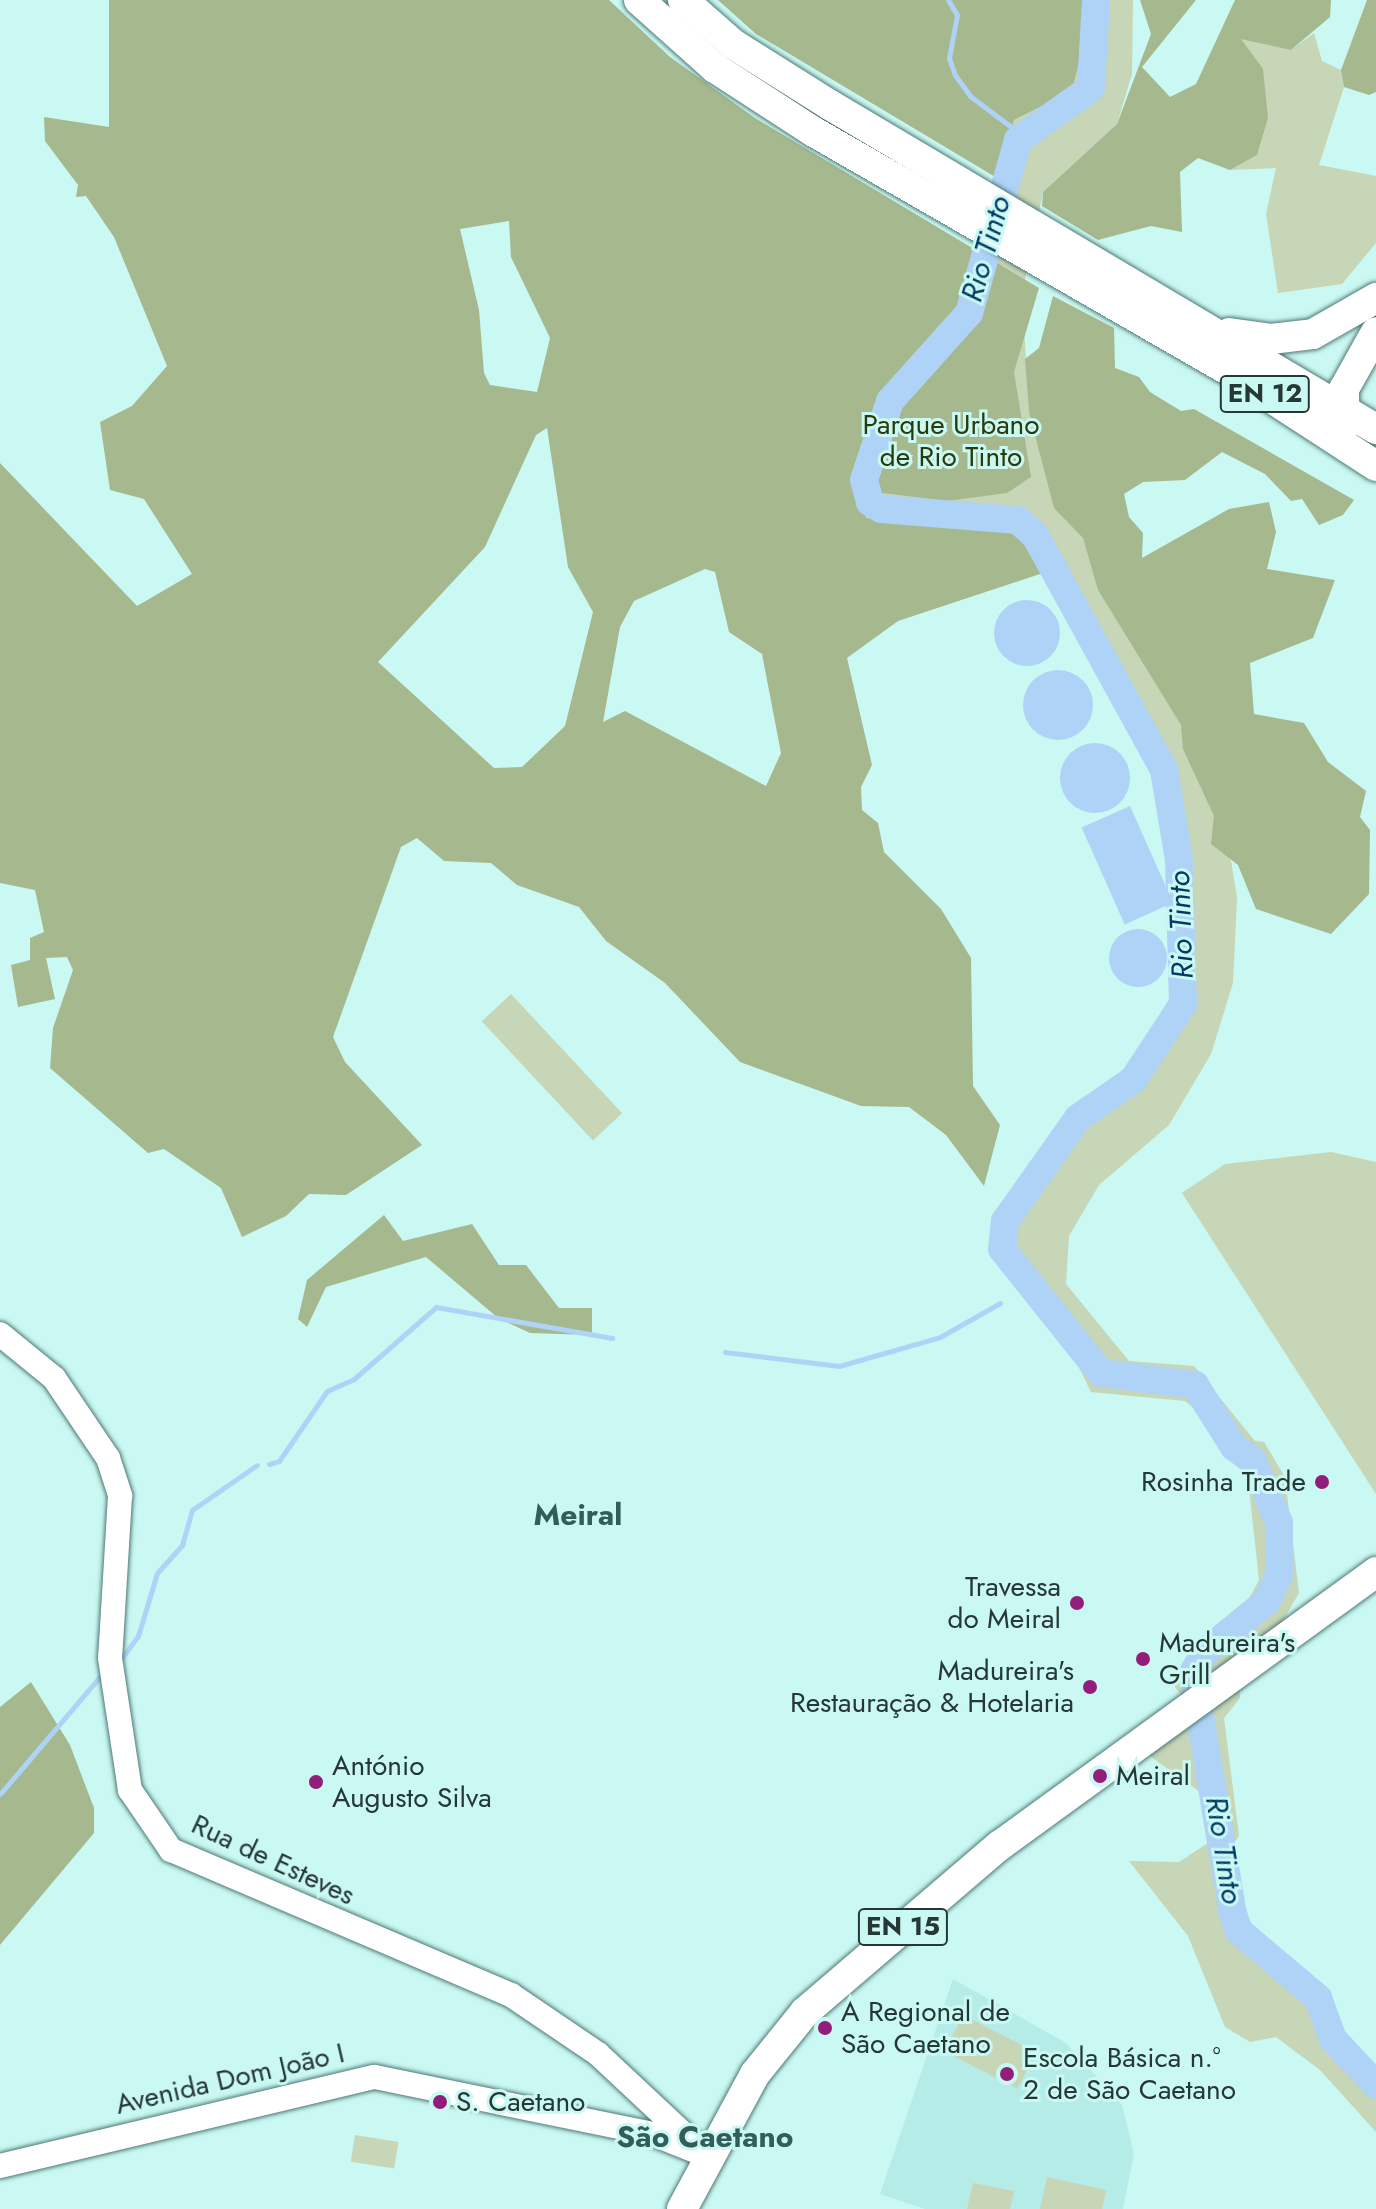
<!DOCTYPE html>
<meta charset="utf-8">
<style>
body{margin:0}
#map{position:relative;width:1376px;height:2209px;overflow:hidden;background:#caf8f3;font-family:Jost,sans-serif}
div>[style]{position:absolute}
.built>*{inset:0;background:#b5ece7}
.green>*{inset:0;background:#c6d6b6;transform-origin:0 0}
.forest>*{inset:0;background:#a5b88e}
.water>*{inset:0;background:#afd3f7;transform-origin:0 0}
.round{border-radius:50%}
.stream>*{height:5px;margin:-2.5px;padding:0 2.5px;transform-origin:2.5px;border-radius:2.5px;background:#afd3f7}
.river>*{height:28px;margin:-14px;padding:0 14px;transform-origin:14px;border-radius:14px;background:#afd3f7}
.roads{filter:drop-shadow(0 0 2px #4e7975) drop-shadow(0 0 2px #4e7975)}
.minor>*{height:24px;margin:-12px;padding:0 12px;transform-origin:12px;border-radius:12px;background:#fff}
.major>*{height:30px;margin:-15px;padding:0 15px;transform-origin:15px;border-radius:15px;background:#fff}
.dots>*{width:22px;height:22px;translate:-50% -50%;box-sizing:border-box;border:4px solid #caf8f3;border-radius:50%}
span{translate:-50% -50%;white-space:nowrap;text-align:center;line-height:1.15;-webkit-text-stroke:6px #caf8f3;paint-order:stroke}
.shield-label span{padding:2px 6px;background:#caf8f3;border:2px solid;border-radius:6px;-webkit-text-stroke-width:0}
.shield-label{font-size:26px;color:#263836;font-weight:700}
.park-label{font-size:28px;color:#293b0b}
.poi-label{font-size:28px;color:#263836}
.right{translate:-100% -50%;text-align:right}
.left{translate:0 -50%;text-align:left}
.street-label{font-size:28px;color:#263836}
.water-label{font-size:30px;color:#003a65;font-style:italic}
.neighbourhood-label{font-size:30px;color:#335d59;font-weight:700}
</style>
<div id="map">
<div class="built">
<div style="clip-path:polygon(953px 1979px,1066px 2043px,1122px 2105px,1134px 2154px,1123px 2209px,925px 2209px,880px 2194px)"></div>
</div>
<div class="green">
<div style="clip-path:polygon(1085px 0,1133px 0,1132px 74px,1117px 124px,1043px 192px,1022px 294px,1029px 412px,1223px 812px,1237px 897px,1233px 983px,1211px 1054px,1169px 1125px,1099px 1185px,1069px 1236px,1066px 1284px,1129px 1361px,1194px 1366px,1255px 1441px,1264px 1442px,1285px 1477px,1299px 1593px,1280px 1626px,1183px 1697px,1173px 1685px,1231px 1633px,1259px 1580px,1247px 1470px,1220px 1430px,1185px 1401px,1091px 1392px,1067px 1343px,1032px 1308px,993px 1245px,997px 1211px,1076px 1105px,1121px 1083px,1177px 994px,1175px 897px,1154px 766px,1028px 542px,1012px 527px,866px 518px,855px 474px,961px 307px,1014px 120px,1072px 91px,1086px 35px)"></div>
<div style="clip-path:polygon(1314px 33px,1322px 61px,1341px 70px,1344px 87px,1319px 165px,1376px 176px,1376px 243px,1342px 284px,1278px 293px,1266px 214px,1276px 168px,1230px 170px,1257px 155px,1240px 38px,1291px 50px)"></div>
<div style="left:511px;top:994px;width:163px;height:40px;rotate:47deg"></div>
<div style="clip-path:polygon(1331px 1152px,1376px 1162px,1376px 1494px,1182px 1193px,1225px 1164px)"></div>
<div style="clip-path:polygon(1240px 1681px,1240px 1698px,1224px 1718px,1239px 1836px,1229px 1849px,1242px 1919px,1332px 2001px,1343px 2041px,1376px 2074px,1376px 2132px,1320px 2070px,1276px 2037px,1250px 2042px,1225px 2027px,1188px 1936px,1129px 1861px,1179px 1862px,1214px 1839px,1204px 1795px,1143px 1751px)"></div>
<div style="left:963px;top:2015px;width:82px;height:41px;rotate:27deg"></div>
<div style="left:355px;top:2135px;width:44px;height:27px;rotate:9deg"></div>
<div style="clip-path:polygon(1047px 2177px,1106px 2190px,1102px 2209px,1040px 2209px)"></div>
<div style="clip-path:polygon(973px 2183px,1014px 2191px,1010px 2209px,967px 2209px)"></div>
</div>
<div class="forest">
<div style="clip-path:polygon(evenodd,109px 0,609px 0,670px 57px,755px 118px,1039px 288px,1014px 372px,1031px 477px,1007px 493px,947px 501px,859px 490px,866px 518px,1012px 527px,1049px 571px,898px 621px,847px 658px,872px 765px,861px 787px,862px 810px,878px 823px,884px 852px,941px 909px,971px 958px,973px 1086px,1000px 1125px,984px 1186px,946px 1135px,909px 1107px,861px 1106px,740px 1062px,665px 983px,606px 941px,579px 907px,517px 885px,491px 863px,444px 861px,417px 838px,401px 847px,333px 1037px,345px 1062px,422px 1145px,346px 1195px,309px 1194px,286px 1216px,242px 1237px,221px 1188px,164px 1149px,148px 1153px,50px 1068px,53px 1028px,73px 970px,67px 957px,46px 958px,55px 999px,18px 1007px,11px 965px,30px 960px,30px 938px,44px 932px,35px 890px,0 883px,0 463px,137px 606px,192px 574px,144px 499px,110px 490px,100px 422px,132px 406px,167px 366px,114px 237px,86px 196px,76px 197px,78px 185px,45px 141px,44px 117px,109px 127px,109px 0,509px 221px,511px 257px,550px 338px,537px 392px,490px 385px,484px 373px,479px 310px,460px 229px,509px 221px,109px 0,547px 428px,568px 567px,593px 612px,565px 726px,522px 767px,494px 768px,378px 662px,485px 547px,536px 435px,547px 428px,109px 0,705px 569px,715px 572px,729px 632px,762px 654px,781px 753px,766px 786px,625px 711px,603px 722px,620px 627px,634px 601px,705px 569px)"></div>
<div style="clip-path:polygon(718px 0,1085px 0,1086px 35px,1072px 91px,1014px 120px,997px 178px,756px 34px)"></div>
<div style="clip-path:polygon(1140px 0,1196px 0,1142px 67px,1170px 97px,1196px 84px,1235px 0,1331px 0,1330px 17px,1291px 50px,1241px 39px,1263px 69px,1268px 118px,1257px 155px,1230px 170px,1198px 158px,1180px 172px,1182px 232px,1151px 226px,1098px 240px,1042px 206px,1043px 192px,1117px 124px,1151px 34px)"></div>
<div style="clip-path:polygon(1367px 0,1376px 0,1376px 92px,1369px 95px,1344px 87px,1341px 70px)"></div>
<div style="clip-path:polygon(1053px 296px,1114px 328px,1115px 368px,1139px 377px,1150px 392px,1181px 411px,1194px 409px,1354px 500px,1343px 515px,1319px 525px,1302px 499px,1291px 501px,1265px 474px,1222px 452px,1185px 480px,1143px 482px,1124px 494px,1129px 517px,1143px 533px,1142px 558px,1229px 509px,1269px 502px,1276px 532px,1267px 569px,1335px 580px,1313px 638px,1250px 663px,1254px 714px,1304px 723px,1328px 762px,1366px 791px,1360px 817px,1370px 830px,1369px 894px,1331px 934px,1256px 909px,1238px 865px,1211px 844px,1214px 816px,1183px 749px,1181px 725px,1098px 590px,1083px 538px,1054px 508px,1029px 412px,1025px 359px,1039px 348px)"></div>
<div style="clip-path:polygon(384px 1215px,403px 1241px,472px 1224px,499px 1265px,526px 1265px,559px 1308px,592px 1308px,592px 1335px,530px 1333px,498px 1318px,426px 1257px,326px 1287px,307px 1327px,298px 1319px,307px 1280px)"></div>
<div style="clip-path:polygon(31px 1682px,70px 1745px,94px 1808px,94px 1833px,0 1945px,0 1707px)"></div>
</div>
<div class="water">
<div class="round" style="left:994px;top:600px;width:66px;height:66px"></div>
<div class="round" style="left:1023px;top:670px;width:70px;height:70px"></div>
<div class="round" style="left:1060px;top:743px;width:70px;height:70px"></div>
<div style="left:1130px;top:806px;width:106px;height:53px;rotate:66deg"></div>
<div class="round" style="left:1109px;top:929px;width:58px;height:58px"></div>
</div>
<div class="stream">
<div style="left:948px;top:0;width:17px;rotate:59deg"></div>
<div style="left:957px;top:15px;width:44px;rotate:100.5deg"></div>
<div style="left:949px;top:58px;width:18px;rotate:71deg"></div>
<div style="left:955px;top:75px;width:26px;rotate:54deg"></div>
<div style="left:970px;top:96px;width:65px;rotate:36.9deg"></div>
<div style="left:725px;top:1352px;width:115px;rotate:7deg"></div>
<div style="left:839px;top:1366px;width:105px;rotate:-16deg"></div>
<div style="left:940px;top:1337px;width:69px;rotate:-29.5deg"></div>
<div style="left:269px;top:1464px;width:10px;rotate:-17deg"></div>
<div style="left:279px;top:1461px;width:85px;rotate:-55.6deg"></div>
<div style="left:327px;top:1391px;width:30px;rotate:-24deg"></div>
<div style="left:354px;top:1379px;width:109px;rotate:-41.3deg"></div>
<div style="left:436px;top:1307px;width:179px;rotate:10deg"></div>
<div style="left:119px;top:1662px;width:32px;rotate:-54deg"></div>
<div style="left:138px;top:1636px;width:66px;rotate:-73.2deg"></div>
<div style="left:157px;top:1573px;width:38px;rotate:-48deg"></div>
<div style="left:182px;top:1545px;width:36px;rotate:-74deg"></div>
<div style="left:192px;top:1510px;width:79px;rotate:-34.7deg"></div>
<div style="left:0;top:1794px;width:160px;rotate:-49.6deg"></div>
</div>
<div class="river">
<div style="left:1096px;top:0;width:88px;rotate:93.3deg"></div>
<div style="left:1091px;top:88px;width:90px;rotate:144.5deg"></div>
<div style="left:1018px;top:140px;width:180px;rotate:105.8deg"></div>
<div style="left:969px;top:313px;width:118px;rotate:131.9deg"></div>
<div style="left:890px;top:401px;width:83px;rotate:108.2deg"></div>
<div style="left:864px;top:480px;width:23px;rotate:75deg"></div>
<div style="left:870px;top:502px;width:13px;rotate:32deg"></div>
<div style="left:881px;top:509px;width:137px;rotate:4.6deg"></div>
<div style="left:1018px;top:520px;width:25px;rotate:43deg"></div>
<div style="left:1036px;top:537px;width:266px;rotate:61.2deg"></div>
<div style="left:1164px;top:770px;width:91px;rotate:80.5deg"></div>
<div style="left:1179px;top:860px;width:144px;rotate:88.4deg"></div>
<div style="left:1183px;top:1004px;width:91px;rotate:123.3deg"></div>
<div style="left:1133px;top:1080px;width:67px;rotate:145.4deg"></div>
<div style="left:1078px;top:1118px;width:126px;rotate:125.3deg"></div>
<div style="left:1005px;top:1221px;width:28px;rotate:96deg"></div>
<div style="left:1002px;top:1249px;width:159px;rotate:51.4deg"></div>
<div style="left:1101px;top:1373px;width:95px;rotate:7.3deg"></div>
<div style="left:1195px;top:1385px;width:73px;rotate:57.8deg"></div>
<div style="left:1234px;top:1447px;width:24px;rotate:36deg"></div>
<div style="left:1253px;top:1461px;width:67px;rotate:67.2deg"></div>
<div style="left:1279px;top:1523px;width:52px;rotate:90deg"></div>
<div style="left:1279px;top:1575px;width:29px;rotate:115deg"></div>
<div style="left:1267px;top:1601px;width:80px;rotate:140.6deg"></div>
<div style="left:1205px;top:1652px;width:24px;rotate:120deg"></div>
<div style="left:1193px;top:1673px;width:244px;rotate:80.6deg"></div>
<div style="left:1233px;top:1914px;width:18px;rotate:71deg"></div>
<div style="left:1239px;top:1931px;width:104px;rotate:40.3deg"></div>
<div style="left:1318px;top:1998px;width:44px;rotate:69.9deg"></div>
<div style="left:1333px;top:2039px;width:63px;rotate:46.9deg"></div>
</div>
<div class="roads">
<div class="minor">
<div style="left:0;top:1334px;width:70px;rotate:39.2deg"></div>
<div style="left:54px;top:1378px;width:97px;rotate:56deg"></div>
<div style="left:108px;top:1458px;width:40px;rotate:72deg"></div>
<div style="left:120px;top:1496px;width:162px;rotate:93.5deg"></div>
<div style="left:110px;top:1658px;width:134px;rotate:81.4deg"></div>
<div style="left:130px;top:1790px;width:73px;rotate:55.7deg"></div>
<div style="left:171px;top:1850px;width:370px;rotate:23.1deg"></div>
<div style="left:511px;top:1995px;width:105px;rotate:34.1deg"></div>
<div style="left:598px;top:2054px;width:148px;rotate:43.1deg"></div>
<div style="left:0;top:2166px;width:385px;rotate:-13.4deg"></div>
<div style="left:375px;top:2077px;width:284px;rotate:11.6deg"></div>
<div style="left:653px;top:2134px;width:48px;rotate:21.8deg"></div>
</div>
<div class="major">
<div style="left:639px;top:0;width:102px;rotate:41.8deg"></div>
<div style="left:715px;top:68px;width:118px;rotate:32.9deg"></div>
<div style="left:814px;top:132px;width:483px;rotate:29.9deg"></div>
<div style="left:1233px;top:373px;width:171px;rotate:33deg"></div>
<div style="left:683px;top:0;width:67px;rotate:41.3deg"></div>
<div style="left:733px;top:44px;width:115px;rotate:32.2deg"></div>
<div style="left:830px;top:105px;width:635px;rotate:30.69deg"></div>
<div style="left:1229px;top:333px;width:42px;rotate:8.1deg"></div>
<div style="left:1271px;top:339px;width:42px;rotate:-6.8deg"></div>
<div style="left:1313px;top:334px;width:73px;rotate:-29.7deg"></div>
<div style="left:1345px;top:425px;width:36px;rotate:-92deg"></div>
<div style="left:1344px;top:389px;width:65px;rotate:-60.7deg"></div>
<div style="left:682px;top:2209px;width:153px;rotate:-61.6deg"></div>
<div style="left:755px;top:2074px;width:80px;rotate:-51.1deg"></div>
<div style="left:805px;top:2012px;width:255px;rotate:-40.6deg"></div>
<div style="left:999px;top:1846px;width:466px;rotate:-36deg"></div>
</div>
</div>
<div class="dots">
<div style="left:1322px;top:1482px;background:#931d7b"></div>
<div style="left:1077px;top:1603px;background:#931d7b"></div>
<div style="left:1143px;top:1659px;background:#931d7b"></div>
<div style="left:1090px;top:1687px;background:#931d7b"></div>
<div style="left:1100px;top:1776px;background:#931d7b"></div>
<div style="left:316px;top:1782px;background:#931d7b"></div>
<div style="left:825px;top:2028px;background:#931d7b"></div>
<div style="left:1007px;top:2074px;background:#931d7b"></div>
<div style="left:440px;top:2102px;background:#931d7b"></div>
</div>
<div class="shield-label">
<span style="left:1265px;top:394px">EN 12</span>
<span style="left:903px;top:1927px">EN 15</span>
</div>
<div class="park-label">
<span style="left:951px;top:441px">Parque Urbano<br>de Rio Tinto</span>
</div>
<div class="poi-label">
<span class="right" style="left:1306px;top:1482px">Rosinha Trade</span>
<span class="right" style="left:1061px;top:1603px">Travessa<br>do Meiral</span>
<span class="left" style="left:1159px;top:1659px">Madureira's<br>Grill</span>
<span class="right" style="left:1074px;top:1687px">Madureira's<br>Restauração &amp; Hotelaria</span>
<span class="left" style="left:332px;top:1782px">António<br>Augusto Silva</span>
<span class="left" style="left:1116px;top:1776px">Meiral</span>
<span class="left" style="left:841px;top:2028px">A Regional de<br>São Caetano</span>
<span class="left" style="left:1023px;top:2074px">Escola Básica n.º<br>2 de São Caetano</span>
<span class="left" style="left:456px;top:2102px">S. Caetano</span>
</div>
<div class="street-label">
<span style="left:273px;top:1860px;rotate:25deg">Rua de Esteves</span>
<span style="left:230px;top:2079px;rotate:-13deg">Avenida Dom João I</span>
</div>
<div class="water-label">
<span style="left:986px;top:249px;rotate:-74deg">Rio Tinto</span>
<span style="left:1181px;top:925px;rotate:-92deg">Rio Tinto</span>
<span style="left:1224px;top:1850px;rotate:81deg">Rio Tinto</span>
</div>
<div class="neighbourhood-label">
<span style="left:578px;top:1515px">Meiral</span>
<span style="left:705px;top:2137px">São Caetano</span>
</div>
</div>
